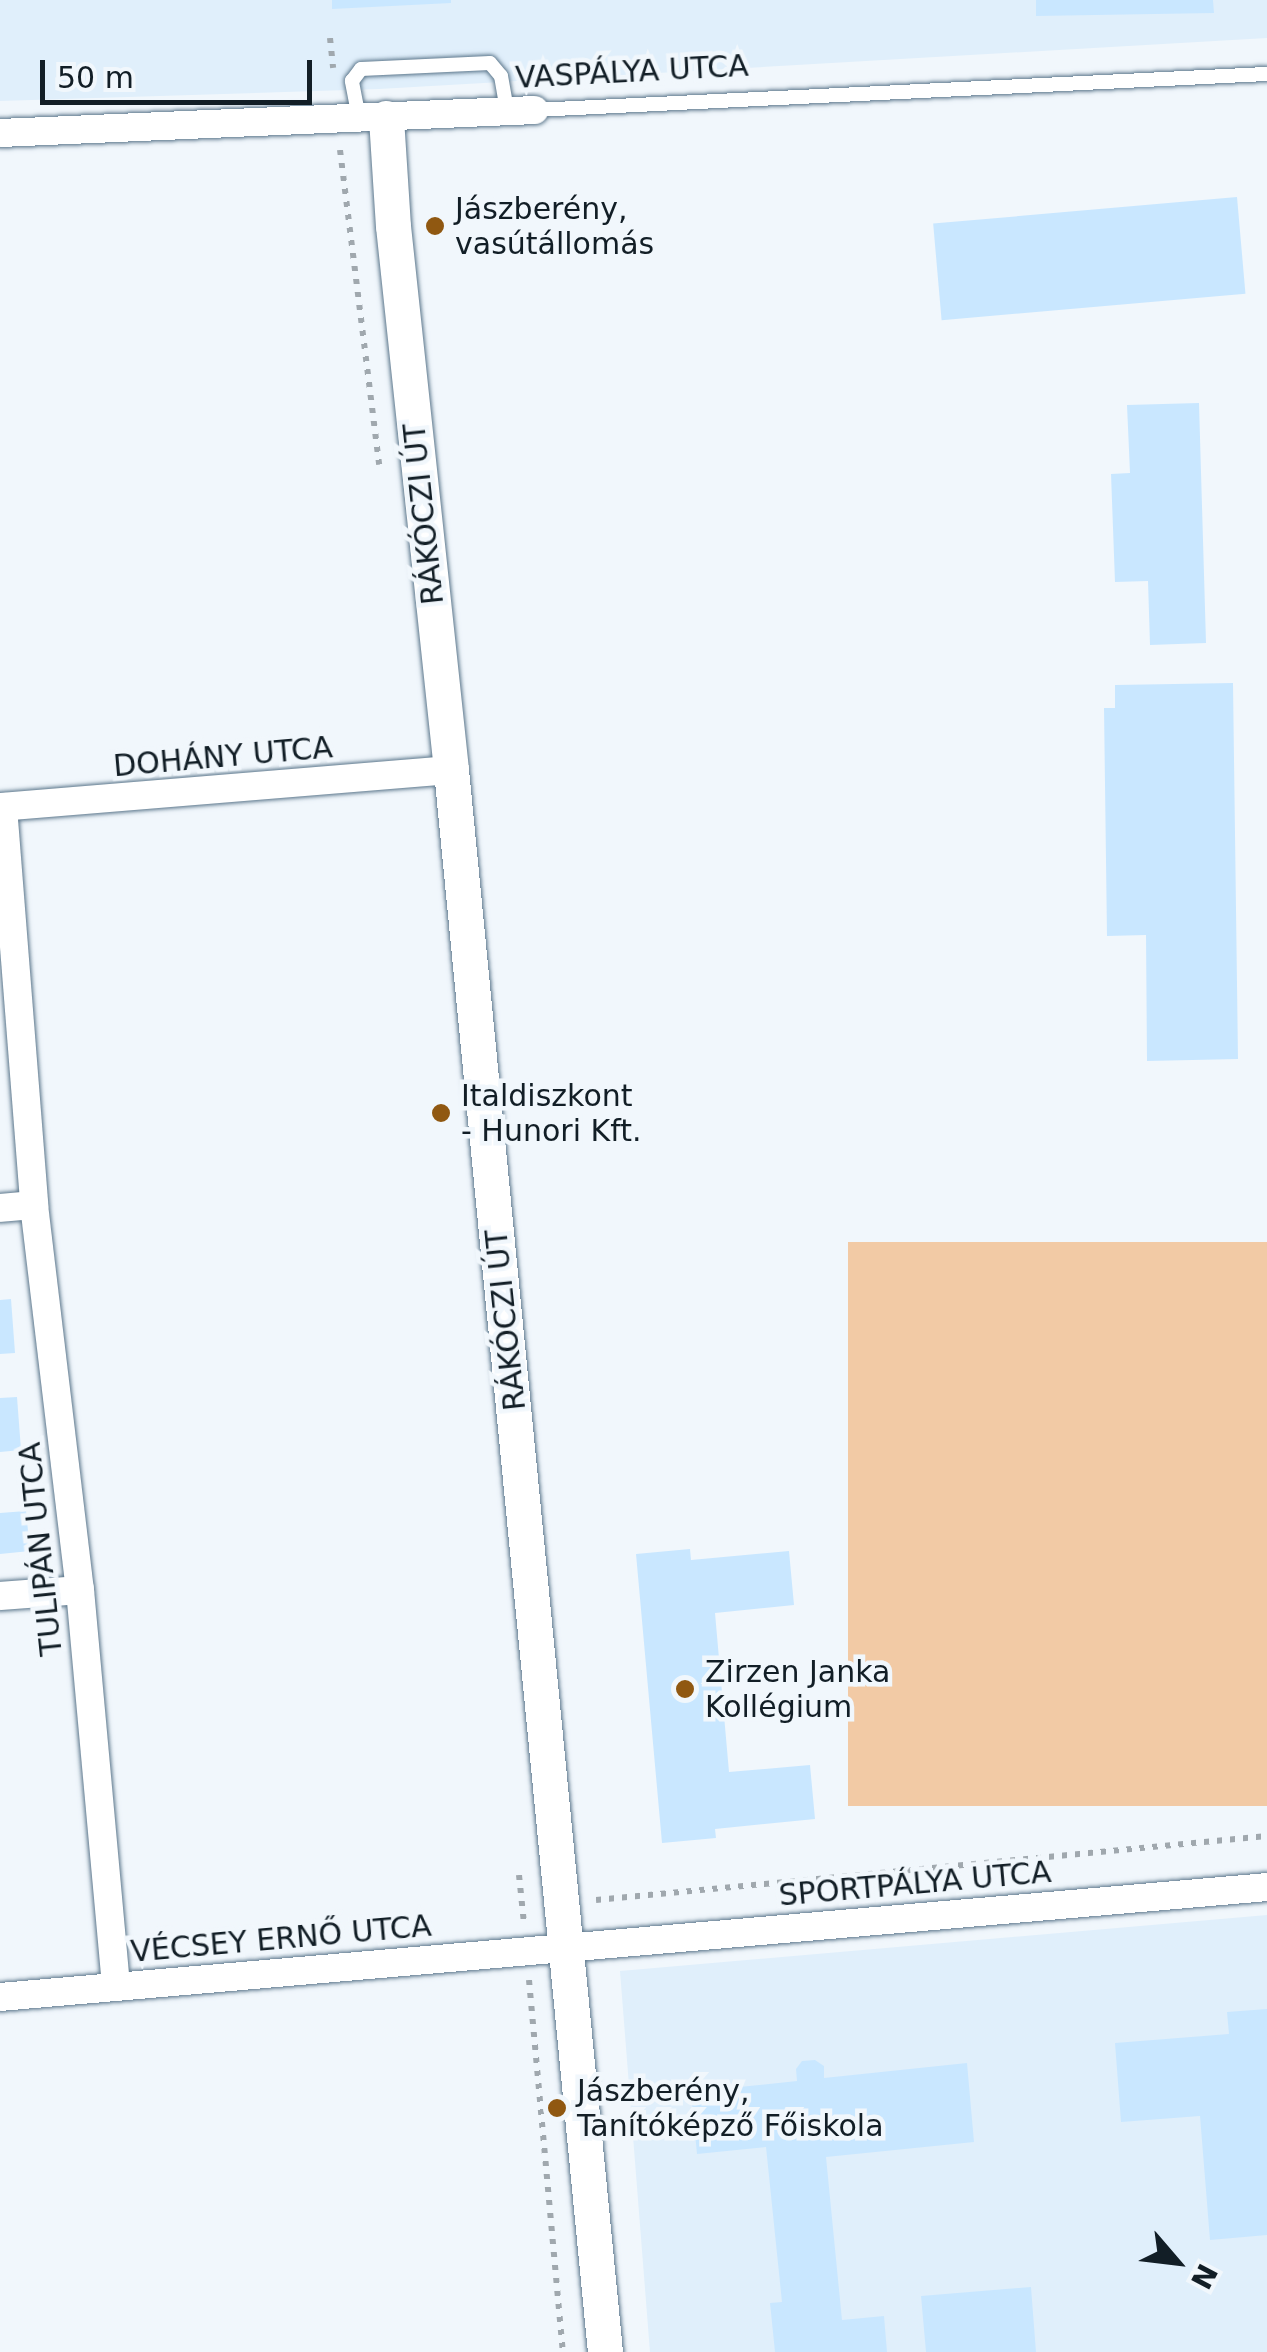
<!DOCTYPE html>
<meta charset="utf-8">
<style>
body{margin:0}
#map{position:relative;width:1267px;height:2352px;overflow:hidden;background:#f1f7fc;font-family:"DejaVu Sans",sans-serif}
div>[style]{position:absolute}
.built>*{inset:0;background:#e0effb}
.green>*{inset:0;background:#f2caa5;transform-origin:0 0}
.building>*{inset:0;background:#c9e7ff;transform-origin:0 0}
.path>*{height:6px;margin-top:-3px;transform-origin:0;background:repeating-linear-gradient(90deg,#a0a8ae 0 5px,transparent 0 13px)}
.roads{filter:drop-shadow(0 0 2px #5c778c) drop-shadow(0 0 2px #5c778c)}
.service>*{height:14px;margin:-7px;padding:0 7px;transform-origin:7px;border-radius:7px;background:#fff}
.minor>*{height:28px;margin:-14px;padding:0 14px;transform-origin:14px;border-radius:14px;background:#fff}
.tertiary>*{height:35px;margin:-17.5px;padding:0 17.5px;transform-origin:17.5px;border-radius:17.5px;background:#fff}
.dots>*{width:28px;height:28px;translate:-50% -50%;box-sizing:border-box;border:5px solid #f1f7fc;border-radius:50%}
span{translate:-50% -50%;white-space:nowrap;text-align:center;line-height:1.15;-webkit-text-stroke:9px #f1f7fc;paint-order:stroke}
.street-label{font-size:30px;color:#121e26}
.poi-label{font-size:30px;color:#121e26}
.left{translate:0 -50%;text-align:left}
.north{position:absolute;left:1127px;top:2212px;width:100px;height:100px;-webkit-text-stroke:8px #f1f7fc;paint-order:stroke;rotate:118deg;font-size:28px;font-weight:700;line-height:40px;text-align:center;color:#121e26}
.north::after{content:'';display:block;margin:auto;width:35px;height:45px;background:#121e26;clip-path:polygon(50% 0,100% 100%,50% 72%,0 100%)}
.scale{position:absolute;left:40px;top:60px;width:272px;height:45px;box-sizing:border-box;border:5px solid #121e26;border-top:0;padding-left:12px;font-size:30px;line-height:35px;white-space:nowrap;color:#121e26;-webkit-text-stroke:8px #f1f7fc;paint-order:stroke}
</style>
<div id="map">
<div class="built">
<div style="clip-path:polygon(0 0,1267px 0,1267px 38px,379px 89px,0 101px)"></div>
<div style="clip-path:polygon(1267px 1915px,1267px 2352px,650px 2352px,620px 1971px)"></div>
</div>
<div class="green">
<div style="left:1267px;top:1242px;width:564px;height:419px;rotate:90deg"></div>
</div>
<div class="building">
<div style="clip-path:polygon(332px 0,451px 0,451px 3px,332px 9px)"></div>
<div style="clip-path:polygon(1036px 0,1213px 0,1214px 13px,1036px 16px)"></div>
<div style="left:1237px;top:197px;width:97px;height:305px;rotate:85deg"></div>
<div style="clip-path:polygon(1199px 403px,1206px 643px,1150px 645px,1148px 581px,1115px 582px,1111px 474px,1130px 473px,1127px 405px)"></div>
<div style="clip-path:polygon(1233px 683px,1238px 1059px,1147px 1061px,1146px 935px,1107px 936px,1104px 708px,1115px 708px,1115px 685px)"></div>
<div style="clip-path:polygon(11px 1299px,15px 1353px,0 1354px,0 1300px)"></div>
<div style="clip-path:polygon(17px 1397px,21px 1450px,0 1452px,0 1398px)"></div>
<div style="clip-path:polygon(26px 1511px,30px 1551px,0 1554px,0 1513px)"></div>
<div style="clip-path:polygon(690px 1549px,691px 1560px,789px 1551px,794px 1605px,715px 1613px,729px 1772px,810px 1765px,815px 1819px,715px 1829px,716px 1838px,662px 1843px,636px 1554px)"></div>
<div style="clip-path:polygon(1267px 2009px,1267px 2235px,1210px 2240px,1200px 2116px,1121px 2122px,1115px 2043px,1229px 2034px,1227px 2012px)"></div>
<div style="clip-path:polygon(815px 2060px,824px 2066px,824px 2078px,967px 2063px,974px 2142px,826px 2157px,842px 2320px,884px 2316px,887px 2352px,775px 2352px,770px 2303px,782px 2302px,766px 2147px,697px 2154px,691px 2092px,797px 2081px,796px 2069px,802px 2061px)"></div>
<div style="clip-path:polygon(1031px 2287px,1036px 2352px,926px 2352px,921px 2296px)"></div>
</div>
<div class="path">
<div style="left:330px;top:38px;width:30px;rotate:84deg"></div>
<div style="left:340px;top:150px;width:317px;rotate:82.9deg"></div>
<div style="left:519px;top:1875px;width:48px;rotate:84.1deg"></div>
<div style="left:596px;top:1900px;width:674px;rotate:-5.45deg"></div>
<div style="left:529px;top:1980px;width:374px;rotate:84.8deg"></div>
</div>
<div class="roads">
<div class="service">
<div style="left:535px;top:110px;width:733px;rotate:-2.82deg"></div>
<div style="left:359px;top:118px;width:38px;rotate:-101deg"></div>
<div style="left:352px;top:81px;width:15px;rotate:-53deg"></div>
<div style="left:361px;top:69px;width:129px;rotate:-2.7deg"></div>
<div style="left:490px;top:63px;width:17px;rotate:50deg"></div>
<div style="left:501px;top:76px;width:36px;rotate:80deg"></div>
</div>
<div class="minor">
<div style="left:0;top:133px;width:535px;rotate:-2.46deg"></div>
<div style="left:0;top:807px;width:453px;rotate:-4.7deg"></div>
<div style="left:3px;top:807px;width:399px;rotate:85.5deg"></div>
<div style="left:34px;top:1205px;width:388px;rotate:83.2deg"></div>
<div style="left:80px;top:1590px;width:398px;rotate:84.8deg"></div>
<div style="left:0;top:1208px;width:34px;rotate:-5deg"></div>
<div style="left:0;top:1596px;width:80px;rotate:-4.3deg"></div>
<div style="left:0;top:1997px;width:1272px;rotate:-4.96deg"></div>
</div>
<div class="tertiary">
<div style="left:386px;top:118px;width:108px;rotate:86.3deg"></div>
<div style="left:393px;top:226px;width:547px;rotate:83.91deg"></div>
<div style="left:451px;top:770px;width:1589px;rotate:84.44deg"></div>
</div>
</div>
<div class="dots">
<div style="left:435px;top:226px;background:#905811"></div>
<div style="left:441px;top:1113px;background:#905811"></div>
<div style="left:685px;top:1689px;background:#905811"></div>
<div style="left:557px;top:2108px;background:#905811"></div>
</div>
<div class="street-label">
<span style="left:632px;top:72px;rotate:-3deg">VASPÁLYA UTCA</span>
<span style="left:424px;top:514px;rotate:-96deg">RÁKÓCZI ÚT</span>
<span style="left:223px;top:757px;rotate:-5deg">DOHÁNY UTCA</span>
<span style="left:506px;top:1320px;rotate:-96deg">RÁKÓCZI ÚT</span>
<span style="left:41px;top:1549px;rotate:-96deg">TULIPÁN UTCA</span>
<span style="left:915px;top:1884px;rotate:-5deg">SPORTPÁLYA UTCA</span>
<span style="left:281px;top:1939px;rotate:-5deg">VÉCSEY ERNŐ UTCA</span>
</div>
<div class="poi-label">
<span class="left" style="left:455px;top:226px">Jászberény,<br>vasútállomás</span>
<span class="left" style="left:461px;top:1113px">Italdiszkont<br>- Hunori Kft.</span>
<span class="left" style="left:705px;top:1689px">Zirzen Janka<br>Kollégium</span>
<span class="left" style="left:577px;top:2108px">Jászberény,<br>Tanítóképző Főiskola</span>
</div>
<div class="north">N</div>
<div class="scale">50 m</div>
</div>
